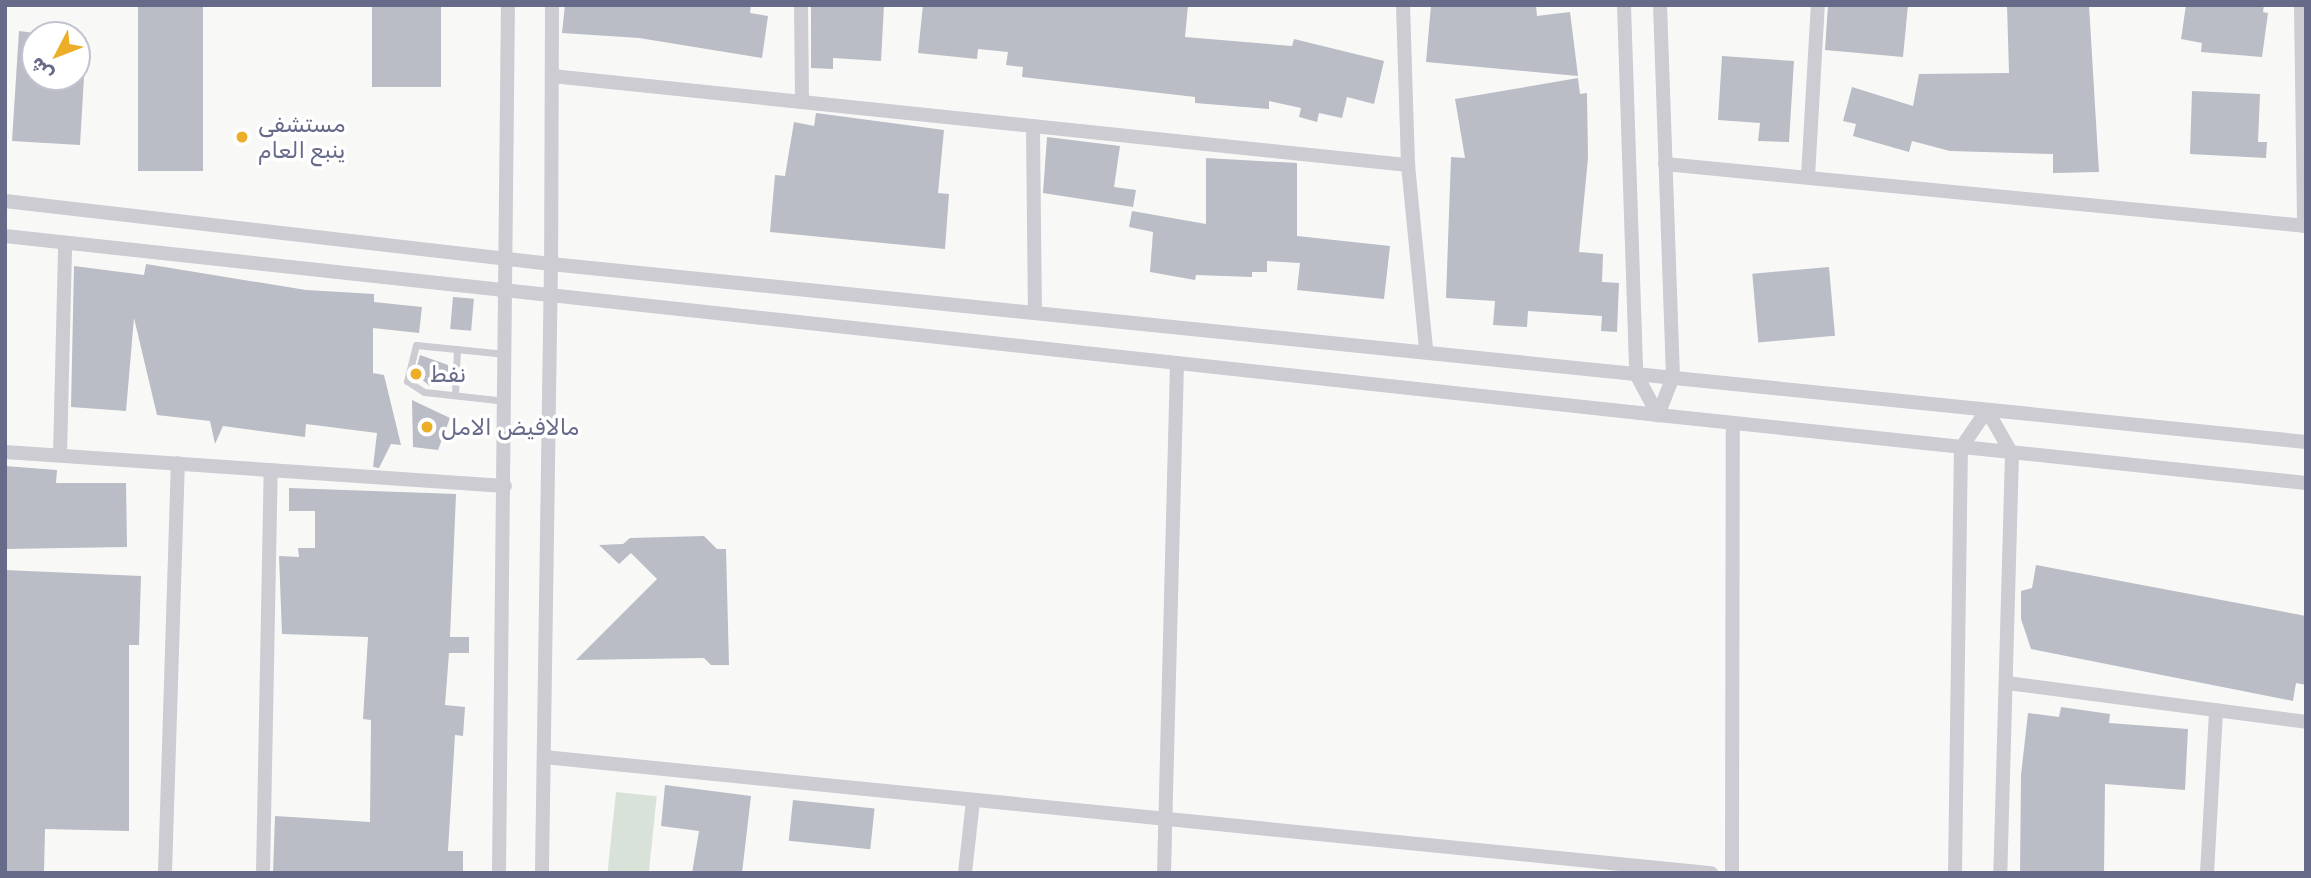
<!DOCTYPE html>
<meta charset="utf-8">
<style>
body{margin:0}
#map{position:relative;width:2311px;height:878px;overflow:hidden;background:#f8f9f7;font-family:Rubik,"Noto Sans Arabic",sans-serif}
div>[style]{position:absolute}
.green>*{inset:0;background:#d8e2d9;transform-origin:0 0}
.building>*{inset:0;background:#babcc6;transform-origin:0 0}
.service>*{height:7px;margin:-3.5px;padding:0 3.5px;transform-origin:3.5px;border-radius:3.5px;background:#ccccd2}
.minor>*{height:14px;margin:-7px;padding:0 7px;transform-origin:7px;border-radius:7px;background:#ccccd2}
.dots>*{width:19px;height:19px;translate:-50% -50%;box-sizing:border-box;border:4px solid #fff;border-radius:50%}
span{translate:-50% -50%;white-space:nowrap;text-align:center;line-height:1.15;-webkit-text-stroke:7px #fff;paint-order:stroke}
.poi-label{font-size:23px;color:#676a89}
.left{translate:0 -50%;text-align:left}
.frame{position:absolute;inset:0;border:7px solid #676a89;pointer-events:none}
.north{position:absolute;left:21px;top:21px;width:70px;height:70px;box-sizing:border-box;background:#fff;border:2px solid #c2c3d0;border-radius:50%;rotate:228deg;font-size:19px;font-weight:700;line-height:28px;text-align:center;color:#676a89}
.north::after{content:'';display:block;margin:auto;width:24px;height:32px;background:#ebae26;clip-path:polygon(50% 0,100% 100%,50% 72%,0 100%)}
</style>
<div id="map">
<div class="green">
<div style="left:616px;top:792px;width:41px;height:81px;rotate:6deg"></div>
</div>
<div class="building">
<div style="left:138px;top:5px;width:65px;height:166px"></div>
<div style="left:372px;top:5px;width:69px;height:82px"></div>
<div style="clip-path:polygon(565px 5px,751px 5px,750px 13px,768px 16px,762px 58px,639px 38px,562px 33px)"></div>
<div style="clip-path:polygon(811px 5px,884px 5px,881px 61px,833px 58px,833px 69px,811px 68px)"></div>
<div style="clip-path:polygon(923px 5px,1188px 5px,1185px 37px,1292px 46px,1294px 39px,1384px 61px,1374px 104px,1347px 97px,1342px 118px,1319px 113px,1317px 122px,1299px 117px,1301px 108px,1269px 101px,1269px 109px,1195px 103px,1195px 97px,1022px 77px,1023px 67px,1006px 65px,1008px 52px,978px 49px,977px 59px,918px 53px)"></div>
<div style="clip-path:polygon(1431px 5px,1536px 5px,1537px 16px,1570px 12px,1578px 76px,1426px 62px)"></div>
<div style="clip-path:polygon(1828px 5px,1908px 5px,1903px 57px,1825px 50px)"></div>
<div style="clip-path:polygon(2007px 5px,2089px 5px,2099px 172px,2053px 173px,2053px 154px,1950px 151px,1912px 141px,1909px 152px,1853px 136px,1856px 124px,1843px 121px,1852px 87px,1913px 106px,1919px 74px,2009px 73px)"></div>
<div style="clip-path:polygon(2186px 5px,2264px 5px,2263px 12px,2268px 13px,2262px 57px,2201px 52px,2202px 43px,2181px 39px)"></div>
<div style="clip-path:polygon(19px 31px,35px 33px,35px 77px,84px 77px,80px 145px,12px 141px)"></div>
<div style="clip-path:polygon(1722px 56px,1794px 61px,1789px 142px,1758px 141px,1760px 123px,1718px 120px)"></div>
<div style="clip-path:polygon(1578px 78px,1580px 94px,1587px 93px,1588px 158px,1579px 252px,1603px 254px,1602px 282px,1619px 283px,1617px 332px,1601px 331px,1602px 316px,1528px 311px,1527px 327px,1493px 325px,1495px 301px,1446px 298px,1451px 157px,1465px 158px,1455px 99px)"></div>
<div style="clip-path:polygon(2192px 91px,2260px 94px,2258px 142px,2267px 142px,2266px 158px,2190px 154px)"></div>
<div style="clip-path:polygon(816px 113px,944px 130px,938px 193px,949px 194px,945px 249px,770px 232px,775px 175px,785px 176px,794px 122px,814px 126px)"></div>
<div style="clip-path:polygon(1047px 137px,1120px 146px,1114px 187px,1136px 190px,1133px 207px,1043px 193px)"></div>
<div style="clip-path:polygon(1206px 158px,1297px 163px,1297px 236px,1390px 246px,1384px 299px,1297px 290px,1300px 263px,1267px 261px,1267px 272px,1252px 272px,1252px 277px,1196px 275px,1195px 280px,1150px 272px,1153px 232px,1129px 227px,1132px 211px,1206px 224px)"></div>
<div style="clip-path:polygon(146px 264px,306px 290px,374px 294px,374px 302px,422px 307px,419px 333px,373px 328px,373px 373px,384px 375px,401px 445px,391px 444px,379px 468px,373px 467px,377px 433px,306px 424px,305px 437px,223px 426px,215px 444px,210px 421px,157px 415px,134px 318px,126px 411px,71px 407px,74px 266px,144px 275px)"></div>
<div style="left:1829px;top:267px;width:69px;height:77px;rotate:85deg"></div>
<div style="left:453px;top:297px;width:21px;height:32px;rotate:5deg"></div>
<div style="clip-path:polygon(420px 355px,448px 365px,448px 372px,431px 387px,415px 374px)"></div>
<div style="clip-path:polygon(412px 400px,450px 418px,438px 450px,413px 447px)"></div>
<div style="clip-path:polygon(5px 466px,57px 470px,56px 483px,126px 483px,127px 547px,5px 549px)"></div>
<div style="clip-path:polygon(289px 488px,456px 494px,450px 637px,469px 637px,469px 653px,449px 653px,445px 705px,465px 707px,463px 736px,455px 735px,448px 851px,463px 851px,463px 873px,273px 873px,275px 816px,370px 822px,371px 720px,363px 719px,368px 637px,282px 634px,279px 556px,299px 557px,298px 548px,315px 548px,315px 511px,289px 511px)"></div>
<div style="clip-path:polygon(704px 536px,717px 549px,726px 549px,729px 665px,711px 665px,704px 658px,576px 660px,657px 579px,631px 553px,619px 564px,599px 545px,623px 544px,630px 538px)"></div>
<div style="clip-path:polygon(2036px 565px,2306px 616px,2306px 685px,2296px 683px,2293px 701px,2031px 649px,2021px 619px,2021px 591px,2032px 588px)"></div>
<div style="clip-path:polygon(5px 570px,141px 576px,139px 645px,129px 645px,129px 831px,45px 829px,44px 873px,5px 873px)"></div>
<div style="clip-path:polygon(2061px 707px,2110px 714px,2109px 723px,2188px 729px,2185px 790px,2105px 784px,2104px 873px,2020px 873px,2021px 775px,2028px 713px,2059px 717px)"></div>
<div style="clip-path:polygon(665px 785px,751px 796px,742px 873px,692px 873px,699px 831px,661px 826px)"></div>
<div style="left:793px;top:800px;width:82px;height:41px;rotate:6deg"></div>
</div>
<div class="service">
<div style="left:455px;top:395px;width:46px;rotate:-87.5deg"></div>
<div style="left:506px;top:401px;width:82px;rotate:-173.7deg"></div>
<div style="left:424px;top:392px;width:20px;rotate:-147deg"></div>
<div style="left:407px;top:381px;width:37px;rotate:-76deg"></div>
<div style="left:416px;top:345px;width:90px;rotate:5.7deg"></div>
</div>
<div class="minor">
<div style="left:552px;top:5px;width:259px;rotate:90.2deg"></div>
<div style="left:551px;top:264px;width:1764px;rotate:5.79deg"></div>
<div style="left:801px;top:5px;width:96px;rotate:89.4deg"></div>
<div style="left:1403px;top:5px;width:160px;rotate:88.2deg"></div>
<div style="left:1408px;top:165px;width:185px;rotate:84.4deg"></div>
<div style="left:1624px;top:5px;width:369px;rotate:88.1deg"></div>
<div style="left:1636px;top:374px;width:47px;rotate:61.8deg"></div>
<div style="left:1658px;top:415px;width:652px;rotate:5.99deg"></div>
<div style="left:2301px;top:5px;width:221px;rotate:89.2deg"></div>
<div style="left:552px;top:76px;width:861px;rotate:5.94deg"></div>
<div style="left:1033px;top:129px;width:184px;rotate:89.4deg"></div>
<div style="left:1665px;top:164px;width:644px;rotate:5.52deg"></div>
<div style="left:1808px;top:176px;width:171px;rotate:-86.7deg"></div>
<div style="left:5px;top:201px;width:550px;rotate:6.58deg"></div>
<div style="left:551px;top:264px;width:609px;rotate:90.85deg"></div>
<div style="left:5px;top:236px;width:1663px;rotate:6.18deg"></div>
<div style="left:1658px;top:415px;width:41px;rotate:-68.5deg"></div>
<div style="left:1673px;top:377px;width:372px;rotate:-92deg"></div>
<div style="left:5px;top:452px;width:501px;rotate:3.89deg"></div>
<div style="left:60px;top:455px;width:212px;rotate:-88.6deg"></div>
<div style="left:2007px;top:683px;width:302px;rotate:7.4deg"></div>
<div style="left:544px;top:757px;width:1173px;rotate:5.68deg"></div>
<div style="left:165px;top:873px;width:410px;rotate:-88.2deg"></div>
<div style="left:263px;top:873px;width:403px;rotate:-88.9deg"></div>
<div style="left:499px;top:873px;width:868px;rotate:-89.41deg"></div>
<div style="left:965px;top:873px;width:73px;rotate:-83.7deg"></div>
<div style="left:1164px;top:873px;width:509px;rotate:-88.54deg"></div>
<div style="left:1732px;top:873px;width:450px;rotate:-89.9deg"></div>
<div style="left:1955px;top:873px;width:425px;rotate:-89.2deg"></div>
<div style="left:1961px;top:448px;width:46px;rotate:-55.6deg"></div>
<div style="left:1987px;top:410px;width:51px;rotate:60.4deg"></div>
<div style="left:2012px;top:454px;width:419px;rotate:91.6deg"></div>
<div style="left:2207px;top:873px;width:163px;rotate:-86.8deg"></div>
</div>
<div class="dots">
<div style="left:242px;top:137px;background:#ebae26"></div>
<div style="left:416px;top:374px;background:#ebae26"></div>
<div style="left:427px;top:427px;background:#ebae26"></div>
</div>
<div class="poi-label">
<span class="left" style="left:258px;top:137px">مستشفى<br>ينبع العام</span>
<span class="left" style="left:430px;top:374px">نفط</span>
<span class="left" style="left:441px;top:427px">مالافيض الامل</span>
</div>
<div class="frame"></div>
<div class="north">ش</div>
</div>
